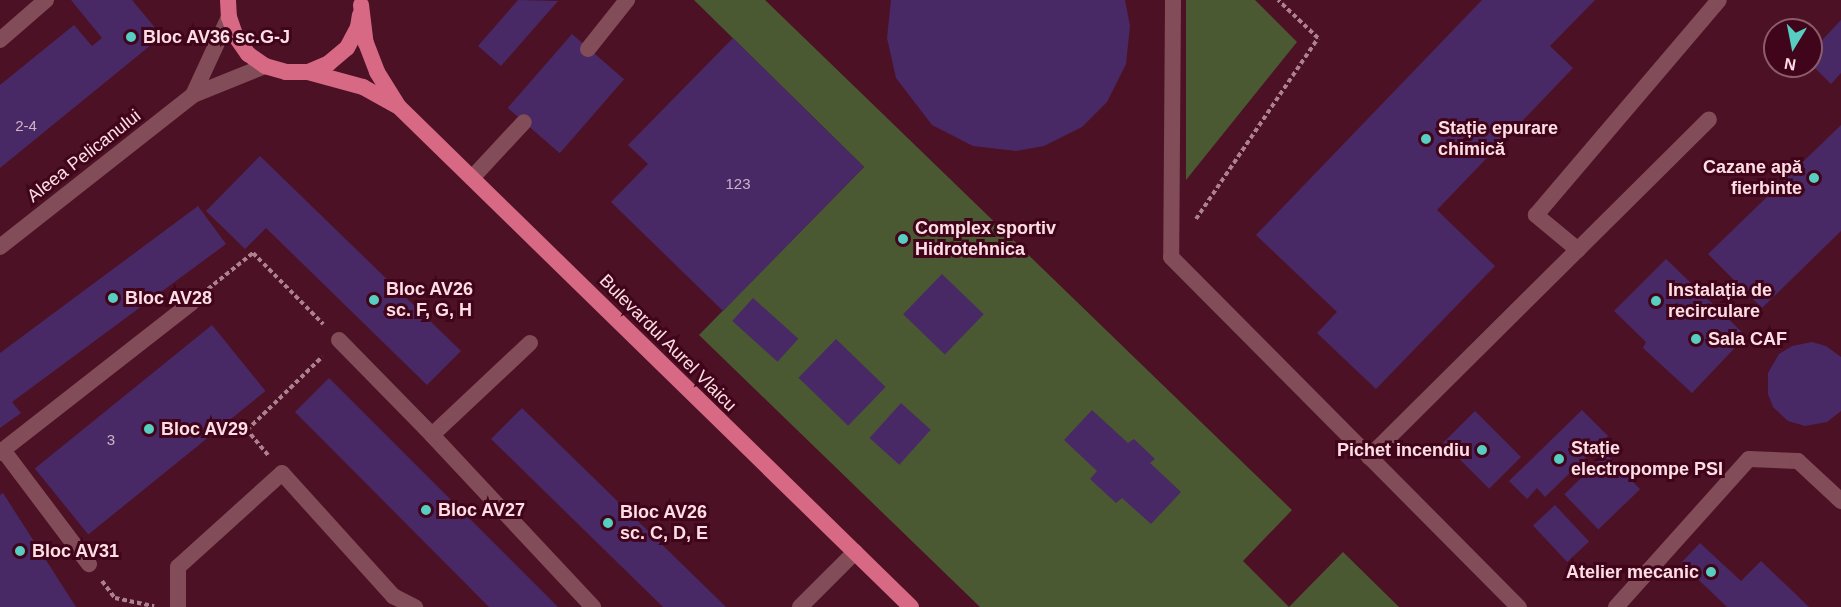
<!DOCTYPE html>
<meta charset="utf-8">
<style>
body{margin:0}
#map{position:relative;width:1841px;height:607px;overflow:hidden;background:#4c1124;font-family:Helvetica,sans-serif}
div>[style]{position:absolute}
.green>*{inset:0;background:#4a5931}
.building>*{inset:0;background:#482965;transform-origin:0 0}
.path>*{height:4px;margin-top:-2px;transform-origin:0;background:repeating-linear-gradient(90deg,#ad818d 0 4.5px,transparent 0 7.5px)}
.service>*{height:16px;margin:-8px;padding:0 8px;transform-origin:8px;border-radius:8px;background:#824c58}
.minor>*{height:16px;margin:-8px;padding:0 8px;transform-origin:8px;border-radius:8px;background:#824c58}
.primary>*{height:16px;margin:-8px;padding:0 8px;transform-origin:8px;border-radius:8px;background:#d76985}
.dots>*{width:16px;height:16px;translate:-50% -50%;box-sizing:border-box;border:3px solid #40051a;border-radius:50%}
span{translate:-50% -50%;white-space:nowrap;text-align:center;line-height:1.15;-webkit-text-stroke:6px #40051a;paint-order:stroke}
.number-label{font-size:15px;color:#d0b1c4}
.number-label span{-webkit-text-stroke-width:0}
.poi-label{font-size:18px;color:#fedee4;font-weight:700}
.left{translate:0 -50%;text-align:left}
.right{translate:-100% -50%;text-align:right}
.street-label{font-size:18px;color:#fedee4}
.north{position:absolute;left:1763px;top:18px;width:60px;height:60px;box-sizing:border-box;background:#40051a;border:2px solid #8c5c6b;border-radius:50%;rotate:190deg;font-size:16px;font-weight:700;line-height:24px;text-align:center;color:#fedee4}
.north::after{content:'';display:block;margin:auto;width:21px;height:27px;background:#57cec1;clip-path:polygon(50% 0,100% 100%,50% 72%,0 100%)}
</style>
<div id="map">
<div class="green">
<div style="clip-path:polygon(694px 0,765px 0,1292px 510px,1243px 561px,1289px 607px,1343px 552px,1399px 607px,980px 607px,699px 335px,864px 167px)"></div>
<div style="clip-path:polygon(1186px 0,1255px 0,1297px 42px,1186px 180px)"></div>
</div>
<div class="building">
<div style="clip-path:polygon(71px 0,132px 0,162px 36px,0 168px,0 85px,74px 25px,92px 46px,102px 38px)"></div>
<div style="clip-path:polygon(518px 0,558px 1px,501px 66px,478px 46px)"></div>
<div style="clip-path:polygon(891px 0,1125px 0,1130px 26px,1126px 64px,1107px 102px,1082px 127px,1044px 146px,1016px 151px,973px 146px,932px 125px,896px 78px,887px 38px)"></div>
<div style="clip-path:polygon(1482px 0,1595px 0,1550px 46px,1573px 68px,1437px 210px,1495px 266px,1376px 389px,1317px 333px,1337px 312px,1256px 235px)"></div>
<div style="clip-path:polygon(1841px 20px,1841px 73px,1831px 84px,1811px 64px,1811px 52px)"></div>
<div style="left:572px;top:34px;width:69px;height:98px;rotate:41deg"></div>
<div style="clip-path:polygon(733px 38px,864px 167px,723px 311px,611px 202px,648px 164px,628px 145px)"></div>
<div style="clip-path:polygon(1841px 125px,1841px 231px,1762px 308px,1708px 254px)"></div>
<div style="clip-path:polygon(260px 156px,461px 351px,427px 385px,266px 228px,245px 249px,206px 211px)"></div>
<div style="clip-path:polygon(198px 206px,226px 244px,12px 402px,21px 413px,0 428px,0 353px)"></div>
<div style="clip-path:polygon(1666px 259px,1746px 336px,1692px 393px,1643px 348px,1646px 342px,1614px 311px)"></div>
<div style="left:942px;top:274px;width:58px;height:56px;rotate:44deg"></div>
<div style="left:753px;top:298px;width:61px;height:31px;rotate:42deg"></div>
<div style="left:212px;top:325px;width:85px;height:228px;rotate:51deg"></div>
<div style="left:836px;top:339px;width:69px;height:54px;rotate:44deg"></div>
<div style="clip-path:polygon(1812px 342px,1826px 346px,1841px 357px,1841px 411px,1827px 422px,1805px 426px,1788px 421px,1773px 407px,1768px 394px,1768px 373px,1779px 354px,1792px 346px)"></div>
<div style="clip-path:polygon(329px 378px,558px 607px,489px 607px,295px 412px)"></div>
<div style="left:901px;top:403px;width:40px;height:47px;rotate:42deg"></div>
<div style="clip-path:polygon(522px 408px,726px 607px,663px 607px,491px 439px)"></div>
<div style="clip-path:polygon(1092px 410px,1128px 443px,1134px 439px,1155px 459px,1150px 463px,1181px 492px,1151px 524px,1122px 498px,1116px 503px,1090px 479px,1097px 471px,1064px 440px)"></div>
<div style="clip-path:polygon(1582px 410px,1608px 436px,1545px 497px,1537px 488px,1527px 499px,1509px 481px)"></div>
<div style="left:1475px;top:411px;width:65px;height:45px;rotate:45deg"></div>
<div style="left:1606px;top:454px;width:49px;height:58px;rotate:46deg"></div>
<div style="clip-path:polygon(3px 493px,76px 607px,0 607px,0 495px)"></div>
<div style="left:1555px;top:505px;width:50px;height:30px;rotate:47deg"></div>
<div style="clip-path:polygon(1700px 543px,1741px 581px,1761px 561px,1809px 607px,1727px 607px,1681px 563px)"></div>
</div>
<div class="path">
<div style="left:1196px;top:219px;width:218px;rotate:-56deg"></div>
<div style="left:1318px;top:38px;width:55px;rotate:-136.5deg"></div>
<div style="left:208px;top:289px;width:58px;rotate:-38.7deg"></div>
<div style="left:253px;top:253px;width:100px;rotate:45.4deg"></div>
<div style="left:268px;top:455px;width:33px;rotate:-130deg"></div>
<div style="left:247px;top:430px;width:105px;rotate:-44.2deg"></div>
<div style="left:102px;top:581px;width:21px;rotate:53deg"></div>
<div style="left:115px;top:598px;width:40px;rotate:12deg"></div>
</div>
<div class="service">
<div style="left:1173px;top:0;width:257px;rotate:90.4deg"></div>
<div style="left:1171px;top:257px;width:494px;rotate:45.2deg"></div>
<div style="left:0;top:40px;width:61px;rotate:-41deg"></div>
<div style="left:588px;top:49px;width:63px;rotate:-51.5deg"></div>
<div style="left:472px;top:178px;width:76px;rotate:-47.1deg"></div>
<div style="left:1578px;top:250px;width:55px;rotate:-140.2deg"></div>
<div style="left:1536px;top:215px;width:282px;rotate:-49.6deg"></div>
<div style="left:339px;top:340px;width:133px;rotate:45.6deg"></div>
<div style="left:530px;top:343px;width:134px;rotate:136.8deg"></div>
<div style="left:432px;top:435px;width:236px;rotate:46.9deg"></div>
<div style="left:3px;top:450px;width:239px;rotate:-38deg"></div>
<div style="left:0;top:453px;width:4px;rotate:-45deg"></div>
<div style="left:3px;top:450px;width:143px;rotate:53deg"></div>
<div style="left:1369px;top:457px;width:479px;rotate:-44.8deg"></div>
<div style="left:178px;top:607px;width:40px;rotate:-90deg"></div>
<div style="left:178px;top:567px;width:140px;rotate:-42.1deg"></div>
<div style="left:282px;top:473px;width:166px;rotate:47.9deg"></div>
<div style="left:393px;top:596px;width:25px;rotate:27deg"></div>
<div style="left:1616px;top:607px;width:199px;rotate:-48.1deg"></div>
<div style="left:1749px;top:459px;width:49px;rotate:2.3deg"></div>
<div style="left:1798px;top:461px;width:59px;rotate:42.9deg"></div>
</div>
<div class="minor">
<div style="left:193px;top:95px;width:86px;rotate:-65.2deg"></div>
<div style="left:0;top:247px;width:246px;rotate:-38.2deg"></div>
<div style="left:193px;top:95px;width:78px;rotate:-21.9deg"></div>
<div style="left:800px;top:607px;width:78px;rotate:-45deg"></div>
</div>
<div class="primary">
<div style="left:228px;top:0;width:17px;rotate:87deg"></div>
<div style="left:229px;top:17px;width:21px;rotate:71deg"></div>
<div style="left:236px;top:37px;width:21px;rotate:55deg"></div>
<div style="left:248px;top:54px;width:21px;rotate:35deg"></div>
<div style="left:265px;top:66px;width:22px;rotate:16deg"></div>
<div style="left:286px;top:72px;width:22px"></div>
<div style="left:308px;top:72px;width:23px;rotate:-23deg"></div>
<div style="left:329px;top:63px;width:23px;rotate:-40deg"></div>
<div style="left:347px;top:48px;width:24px;rotate:-62deg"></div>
<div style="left:358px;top:27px;width:12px;rotate:-81deg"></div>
<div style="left:361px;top:5px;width:38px;rotate:83deg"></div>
<div style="left:366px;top:43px;width:31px;rotate:69deg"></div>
<div style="left:377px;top:72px;width:40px;rotate:58deg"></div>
<div style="left:398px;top:106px;width:717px;rotate:44.32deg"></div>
<div style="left:308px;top:72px;width:57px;rotate:15.3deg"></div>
<div style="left:363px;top:87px;width:38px;rotate:29deg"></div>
</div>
<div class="dots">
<div style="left:131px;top:37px;background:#57cec1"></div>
<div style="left:1426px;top:139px;background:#57cec1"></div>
<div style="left:1814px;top:178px;background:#57cec1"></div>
<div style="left:903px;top:239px;background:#57cec1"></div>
<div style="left:113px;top:298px;background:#57cec1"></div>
<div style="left:374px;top:300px;background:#57cec1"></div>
<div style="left:1656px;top:301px;background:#57cec1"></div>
<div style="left:1696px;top:339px;background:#57cec1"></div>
<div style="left:149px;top:429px;background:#57cec1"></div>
<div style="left:1482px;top:450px;background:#57cec1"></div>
<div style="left:1559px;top:459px;background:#57cec1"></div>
<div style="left:426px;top:510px;background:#57cec1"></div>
<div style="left:608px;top:523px;background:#57cec1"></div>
<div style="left:20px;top:551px;background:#57cec1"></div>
<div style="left:1711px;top:572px;background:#57cec1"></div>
</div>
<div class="number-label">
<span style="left:26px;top:126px">2-4</span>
<span style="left:738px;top:184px">123</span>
<span style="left:111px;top:440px">3</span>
</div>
<div class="poi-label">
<span class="left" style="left:143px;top:37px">Bloc AV36 sc.G-J</span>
<span class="left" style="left:1438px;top:139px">Stație epurare<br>chimică</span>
<span class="right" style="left:1802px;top:178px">Cazane apă<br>fierbinte</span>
<span class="left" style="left:915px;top:239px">Complex sportiv<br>Hidrotehnica</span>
<span class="left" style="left:386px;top:300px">Bloc AV26<br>sc. F, G, H</span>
<span class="left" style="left:1668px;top:301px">Instalația de<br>recirculare</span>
<span class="left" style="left:125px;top:298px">Bloc AV28</span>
<span class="left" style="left:1708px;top:339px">Sala CAF</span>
<span class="left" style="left:161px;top:429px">Bloc AV29</span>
<span class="left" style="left:1571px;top:459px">Stație<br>electropompe PSI</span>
<span class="right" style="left:1470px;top:450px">Pichet incendiu</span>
<span class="left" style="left:438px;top:510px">Bloc AV27</span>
<span class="left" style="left:620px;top:523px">Bloc AV26<br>sc. C, D, E</span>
<span class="left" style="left:32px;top:551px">Bloc AV31</span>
<span class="right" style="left:1699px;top:572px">Atelier mecanic</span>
</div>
<div class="street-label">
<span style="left:84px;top:156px;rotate:-38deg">Aleea Pelicanului</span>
<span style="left:668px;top:343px;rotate:45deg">Bulevardul Aurel Vlaicu</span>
</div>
<div class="north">N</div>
</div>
